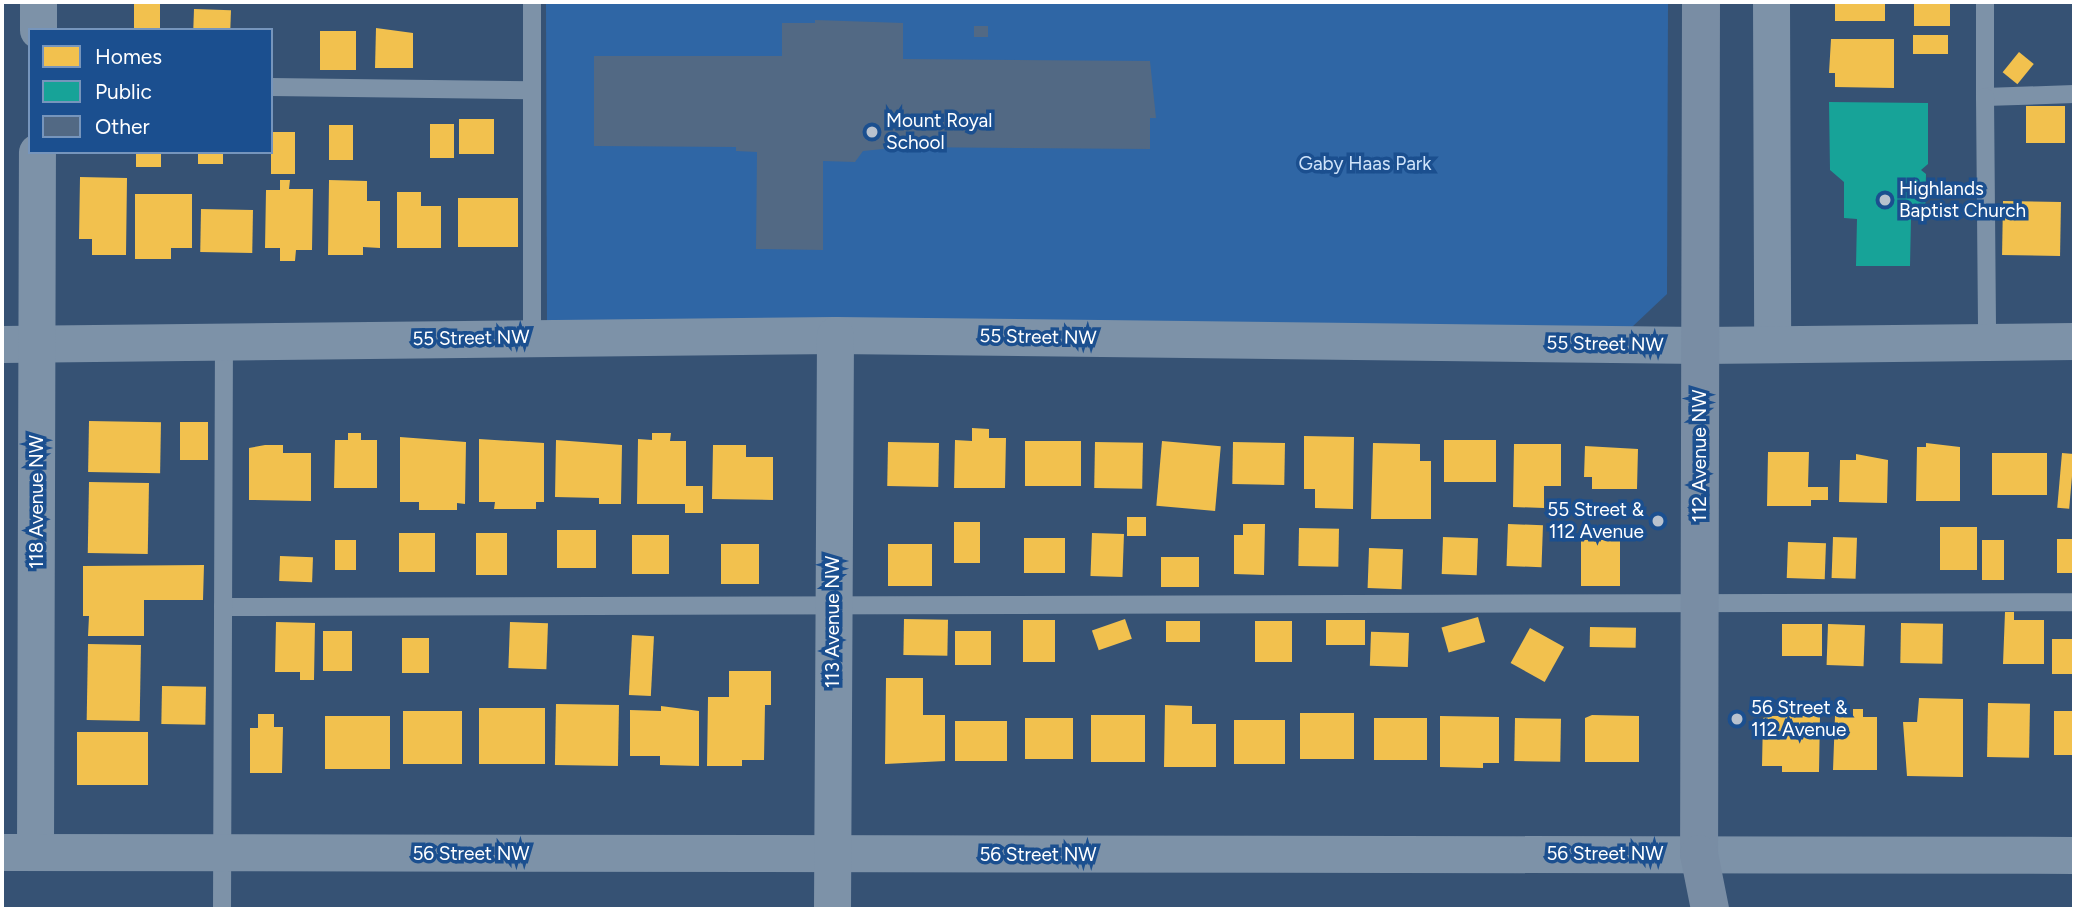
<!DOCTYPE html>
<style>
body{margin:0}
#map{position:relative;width:2076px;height:911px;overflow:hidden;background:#365274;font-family:Figtree,sans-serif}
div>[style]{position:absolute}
.green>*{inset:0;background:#2f66a5}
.homes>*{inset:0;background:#f2c14e;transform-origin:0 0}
.public>*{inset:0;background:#17a398}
.building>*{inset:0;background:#526984;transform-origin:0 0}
.lane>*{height:18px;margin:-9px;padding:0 9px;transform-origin:9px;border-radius:9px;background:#7d92a8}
.street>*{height:37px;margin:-18.5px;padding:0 18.5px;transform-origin:18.5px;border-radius:18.5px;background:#7d92a8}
.secondary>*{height:38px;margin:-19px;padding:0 19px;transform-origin:19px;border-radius:19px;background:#798da4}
.dots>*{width:19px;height:19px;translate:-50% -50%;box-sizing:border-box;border:4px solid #1b4f8f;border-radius:50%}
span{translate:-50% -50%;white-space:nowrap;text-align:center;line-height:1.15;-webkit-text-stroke:7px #1b4f8f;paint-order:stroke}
.poi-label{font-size:19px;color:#fff}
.left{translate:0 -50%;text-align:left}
.right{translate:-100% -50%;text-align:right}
.park-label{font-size:19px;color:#cfe3fa}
.street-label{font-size:19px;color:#fff}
.frame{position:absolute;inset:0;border:4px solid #fff;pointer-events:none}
.legend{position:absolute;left:28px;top:28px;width:245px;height:126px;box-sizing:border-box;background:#1b4f8f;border:2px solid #7695bc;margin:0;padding:9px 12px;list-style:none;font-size:21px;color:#fff}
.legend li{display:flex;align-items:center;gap:14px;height:35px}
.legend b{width:35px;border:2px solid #7695bc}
</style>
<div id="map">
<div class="green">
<div style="clip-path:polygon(546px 2px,1668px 2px,1667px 294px,1632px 327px,547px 323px)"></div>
</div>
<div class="homes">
<div style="left:134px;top:2px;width:26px;height:28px"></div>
<div style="left:1835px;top:2px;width:50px;height:19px"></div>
<div style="left:1914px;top:4px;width:36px;height:22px"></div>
<div style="left:194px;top:9px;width:37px;height:21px;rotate:2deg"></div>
<div style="clip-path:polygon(376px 28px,413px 33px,413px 68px,375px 68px)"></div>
<div style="left:320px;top:31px;width:36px;height:39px"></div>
<div style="left:1913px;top:35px;width:35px;height:19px"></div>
<div style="clip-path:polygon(1831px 39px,1894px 39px,1894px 88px,1835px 87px,1835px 73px,1829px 73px)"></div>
<div style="left:2019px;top:52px;width:19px;height:26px;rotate:39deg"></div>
<div style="left:2026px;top:106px;width:39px;height:37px"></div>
<div style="left:459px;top:119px;width:35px;height:35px"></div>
<div style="left:430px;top:124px;width:24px;height:34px"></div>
<div style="left:329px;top:125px;width:24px;height:35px"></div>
<div style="left:271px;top:132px;width:24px;height:42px"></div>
<div style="left:136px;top:152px;width:25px;height:15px"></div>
<div style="left:198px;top:152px;width:25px;height:12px"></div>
<div style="clip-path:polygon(80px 177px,127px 178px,126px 255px,92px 255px,92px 239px,79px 239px)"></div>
<div style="clip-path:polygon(280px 180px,290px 180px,289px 189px,313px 189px,312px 250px,296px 250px,295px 261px,280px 261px,280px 248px,265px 248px,266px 190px,280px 190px)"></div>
<div style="clip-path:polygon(329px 180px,367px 181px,367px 201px,380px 201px,380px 248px,363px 247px,363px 255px,328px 255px)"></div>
<div style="clip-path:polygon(397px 192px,421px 192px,421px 206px,441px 206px,441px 248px,397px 248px)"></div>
<div style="clip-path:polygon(135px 194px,192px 194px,192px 248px,171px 248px,171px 259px,135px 259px)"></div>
<div style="left:458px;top:198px;width:60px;height:49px"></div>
<div style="left:2003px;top:201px;width:58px;height:54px;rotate:1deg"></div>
<div style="left:201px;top:209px;width:52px;height:43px;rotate:1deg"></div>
<div style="left:89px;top:421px;width:72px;height:51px;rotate:1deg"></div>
<div style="left:180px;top:422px;width:28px;height:38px"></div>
<div style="clip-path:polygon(972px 428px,989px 429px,989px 438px,1006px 438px,1005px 488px,954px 488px,955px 440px,972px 441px)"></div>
<div style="clip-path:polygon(348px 433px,361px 433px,361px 440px,377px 440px,377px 488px,334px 488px,335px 440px,348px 440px)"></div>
<div style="clip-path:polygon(652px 433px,671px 433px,670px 441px,686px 441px,686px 486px,703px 486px,703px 513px,685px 513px,685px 504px,637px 504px,638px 439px,652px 440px)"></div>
<div style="clip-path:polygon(1304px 436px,1354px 437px,1353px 509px,1315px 508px,1315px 489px,1304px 489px)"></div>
<div style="clip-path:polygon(400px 437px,466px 442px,465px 504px,457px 503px,457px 510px,419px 510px,419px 502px,400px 502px)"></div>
<div style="clip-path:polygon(479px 439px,544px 443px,544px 502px,536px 502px,536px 509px,494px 509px,495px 502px,479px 502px)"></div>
<div style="clip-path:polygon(556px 440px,622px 445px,621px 504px,599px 504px,599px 498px,555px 497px)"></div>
<div style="left:1444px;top:440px;width:52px;height:42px"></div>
<div style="left:1025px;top:441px;width:56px;height:45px"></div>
<div style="left:1162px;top:441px;width:59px;height:65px;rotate:5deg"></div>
<div style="left:888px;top:442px;width:51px;height:44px;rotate:1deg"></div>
<div style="left:1095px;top:442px;width:48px;height:46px;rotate:1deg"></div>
<div style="left:1233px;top:442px;width:52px;height:42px;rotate:1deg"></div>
<div style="clip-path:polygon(1373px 443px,1420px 444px,1420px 461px,1431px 461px,1431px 519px,1371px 519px)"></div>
<div style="clip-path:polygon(1926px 443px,1960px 447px,1960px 501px,1916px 501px,1917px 447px,1926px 447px)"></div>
<div style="clip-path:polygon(1514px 444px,1561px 444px,1561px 486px,1544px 486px,1544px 508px,1513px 507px)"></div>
<div style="clip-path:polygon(265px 445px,283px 445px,283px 453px,311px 453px,311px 501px,249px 500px,249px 448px)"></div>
<div style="clip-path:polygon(713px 445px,746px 445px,746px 457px,773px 457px,773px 500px,712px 499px)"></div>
<div style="clip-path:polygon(1585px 446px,1638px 449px,1637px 489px,1592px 489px,1592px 477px,1584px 477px)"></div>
<div style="clip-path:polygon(1768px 452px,1809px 452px,1808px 487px,1828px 487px,1828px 500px,1811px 500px,1811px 506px,1767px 506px)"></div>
<div style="left:1992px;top:453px;width:55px;height:42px"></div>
<div style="left:2062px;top:453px;width:12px;height:55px;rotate:5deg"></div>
<div style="clip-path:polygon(1856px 454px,1888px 460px,1887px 503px,1839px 502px,1840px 460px,1856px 460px)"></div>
<div style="left:89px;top:482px;width:60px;height:71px;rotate:1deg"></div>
<div style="left:1127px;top:517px;width:19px;height:19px"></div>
<div style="left:954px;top:522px;width:26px;height:41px"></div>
<div style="clip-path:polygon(1243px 524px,1265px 524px,1264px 575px,1234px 574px,1234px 535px,1243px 535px)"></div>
<div style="left:1508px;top:524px;width:35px;height:42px;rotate:2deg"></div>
<div style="left:1940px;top:527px;width:37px;height:43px"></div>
<div style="left:1299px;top:528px;width:40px;height:38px;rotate:1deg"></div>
<div style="left:557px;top:530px;width:39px;height:38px"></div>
<div style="left:399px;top:533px;width:36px;height:39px"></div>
<div style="left:476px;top:533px;width:31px;height:42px"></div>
<div style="left:1092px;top:533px;width:32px;height:43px;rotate:2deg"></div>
<div style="left:632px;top:535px;width:37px;height:39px"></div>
<div style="left:1443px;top:537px;width:35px;height:37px;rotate:2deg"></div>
<div style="left:1833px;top:537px;width:24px;height:41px;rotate:2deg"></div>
<div style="left:1024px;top:538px;width:41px;height:35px"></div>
<div style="left:2057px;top:539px;width:17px;height:34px"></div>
<div style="left:335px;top:540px;width:21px;height:30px"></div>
<div style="left:1581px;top:540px;width:39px;height:46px"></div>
<div style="left:1982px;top:540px;width:22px;height:40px"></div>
<div style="left:1788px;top:542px;width:38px;height:36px;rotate:2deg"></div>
<div style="left:721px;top:544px;width:38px;height:40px"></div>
<div style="left:888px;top:544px;width:44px;height:42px"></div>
<div style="left:1369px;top:548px;width:34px;height:40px;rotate:2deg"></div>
<div style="left:280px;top:556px;width:33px;height:25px;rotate:2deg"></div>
<div style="left:1161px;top:557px;width:38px;height:30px"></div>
<div style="clip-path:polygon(204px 565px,203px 600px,144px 600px,144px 636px,88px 636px,89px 616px,83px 616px,83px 566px)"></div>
<div style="clip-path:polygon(2005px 612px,2014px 612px,2014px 620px,2044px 620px,2044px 664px,2003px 664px)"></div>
<div style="left:1478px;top:617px;width:26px;height:38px;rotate:74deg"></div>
<div style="left:904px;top:619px;width:44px;height:36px;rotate:1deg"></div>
<div style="left:1125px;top:619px;width:21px;height:35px;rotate:71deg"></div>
<div style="left:1023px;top:620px;width:32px;height:42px"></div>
<div style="left:1326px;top:620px;width:39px;height:25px"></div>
<div style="left:1166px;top:621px;width:34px;height:21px"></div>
<div style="left:1255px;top:621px;width:37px;height:41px"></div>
<div style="clip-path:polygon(276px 622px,315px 623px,314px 680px,300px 680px,300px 672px,275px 672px)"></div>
<div style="left:510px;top:622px;width:38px;height:46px;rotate:2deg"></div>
<div style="left:1901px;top:623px;width:42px;height:40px;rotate:1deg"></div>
<div style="left:1782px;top:624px;width:40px;height:32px"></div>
<div style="left:1828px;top:624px;width:37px;height:41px;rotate:2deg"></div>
<div style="left:1590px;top:627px;width:46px;height:20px;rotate:1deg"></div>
<div style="left:1530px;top:628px;width:39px;height:40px;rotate:29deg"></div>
<div style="left:323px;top:631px;width:29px;height:40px"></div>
<div style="left:955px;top:631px;width:36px;height:34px"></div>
<div style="left:1409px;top:633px;width:34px;height:38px;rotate:92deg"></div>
<div style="left:632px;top:635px;width:22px;height:60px;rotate:3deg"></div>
<div style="left:402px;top:638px;width:27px;height:35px"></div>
<div style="left:2052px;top:639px;width:22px;height:35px"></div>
<div style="left:88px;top:644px;width:53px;height:76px;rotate:1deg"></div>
<div style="clip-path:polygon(729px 671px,771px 671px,771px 705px,765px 705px,764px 760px,742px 760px,742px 766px,707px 766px,708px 697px,729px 697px)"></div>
<div style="clip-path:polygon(886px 678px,923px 678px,923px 715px,945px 715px,945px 761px,885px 764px)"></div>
<div style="left:162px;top:686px;width:44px;height:38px;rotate:1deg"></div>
<div style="clip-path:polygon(1919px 698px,1963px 699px,1963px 777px,1907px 776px,1903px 722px,1917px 722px)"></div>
<div style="left:1988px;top:703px;width:42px;height:54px;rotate:1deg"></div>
<div style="left:556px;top:704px;width:63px;height:61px;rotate:1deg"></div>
<div style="clip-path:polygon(1165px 705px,1192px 706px,1192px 724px,1216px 724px,1216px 767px,1164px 767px)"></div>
<div style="clip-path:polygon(661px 706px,699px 711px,699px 766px,660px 765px,660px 756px,630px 756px,630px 710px,661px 711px)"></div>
<div style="left:479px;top:708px;width:66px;height:56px"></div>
<div style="clip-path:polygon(1853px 709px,1863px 709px,1863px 717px,1877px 717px,1877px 770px,1833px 770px,1835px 716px,1849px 711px,1849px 717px,1853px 717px)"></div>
<div style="left:403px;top:711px;width:59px;height:53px"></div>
<div style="left:2054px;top:711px;width:20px;height:44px"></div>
<div style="left:1300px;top:713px;width:54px;height:46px"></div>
<div style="clip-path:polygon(258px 714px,274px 714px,274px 727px,283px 727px,282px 773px,250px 773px,250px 728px,258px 728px)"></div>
<div style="left:1091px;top:715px;width:54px;height:47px"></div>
<div style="clip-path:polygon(1592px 715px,1639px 716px,1639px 762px,1585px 762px,1585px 718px)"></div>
<div style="left:325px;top:716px;width:65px;height:53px"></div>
<div style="clip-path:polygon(1440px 716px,1499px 717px,1499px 763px,1483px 763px,1483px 768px,1440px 767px)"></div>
<div style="clip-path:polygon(1772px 716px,1820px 716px,1819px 772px,1782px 772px,1782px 766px,1762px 766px,1763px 718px)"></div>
<div style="left:1025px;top:718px;width:48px;height:41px"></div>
<div style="left:1374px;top:718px;width:53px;height:42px"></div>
<div style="left:1515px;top:718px;width:46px;height:43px;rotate:1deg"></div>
<div style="left:1234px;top:720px;width:51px;height:44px"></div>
<div style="left:955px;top:721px;width:52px;height:40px"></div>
<div style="left:77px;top:732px;width:71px;height:53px"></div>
</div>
<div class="public">
<div style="clip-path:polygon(1829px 102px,1928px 103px,1928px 164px,1921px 170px,1926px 174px,1925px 218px,1911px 218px,1910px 266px,1856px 266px,1857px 219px,1844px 218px,1844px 182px,1830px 170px)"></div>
</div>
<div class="building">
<div style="clip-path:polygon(815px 20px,903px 23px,903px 59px,1150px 61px,1156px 118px,1150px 118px,1150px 149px,903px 147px,863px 151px,855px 162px,823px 161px,823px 250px,756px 249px,757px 152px,736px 151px,736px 147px,594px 146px,594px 56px,782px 56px,782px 23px,815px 23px)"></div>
<div style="left:974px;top:26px;width:14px;height:11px"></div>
</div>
<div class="lane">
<div style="left:1985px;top:2px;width:95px;rotate:90deg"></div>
<div style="left:1985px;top:97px;width:89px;rotate:-1.9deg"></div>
<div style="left:271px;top:87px;width:261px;rotate:0.7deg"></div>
<div style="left:1985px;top:97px;width:245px;rotate:89.5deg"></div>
<div style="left:532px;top:338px;width:336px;rotate:-90deg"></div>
<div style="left:223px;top:607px;width:1851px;rotate:-0.15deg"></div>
<div style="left:222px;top:909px;width:568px;rotate:-89.8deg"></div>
</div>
<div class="street">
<div style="left:1771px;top:2px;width:342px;rotate:89.8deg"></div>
<div style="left:38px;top:30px;width:28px;rotate:-90deg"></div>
<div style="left:2px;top:344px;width:833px;rotate:-0.62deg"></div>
<div style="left:835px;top:335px;width:865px;rotate:0.66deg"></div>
<div style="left:1700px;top:345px;width:374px;rotate:-0.6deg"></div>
<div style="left:35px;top:851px;width:699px;rotate:-89.84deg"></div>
<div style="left:2px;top:852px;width:2072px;rotate:0.08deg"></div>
<div style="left:832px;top:909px;width:574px;rotate:-89.7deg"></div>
</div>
<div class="secondary">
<div style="left:1701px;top:2px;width:852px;rotate:90.13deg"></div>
<div style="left:1699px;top:854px;width:56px;rotate:78.7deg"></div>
</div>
<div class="dots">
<div style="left:872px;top:132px;background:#b9c2ce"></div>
<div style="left:1885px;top:200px;background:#b9c2ce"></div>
<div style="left:1658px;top:521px;background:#b9c2ce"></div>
<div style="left:1737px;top:719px;background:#b9c2ce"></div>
</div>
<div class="poi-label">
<span class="left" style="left:886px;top:132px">Mount Royal<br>School</span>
<span class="left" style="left:1899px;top:200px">Highlands<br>Baptist Church</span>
<span class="right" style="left:1644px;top:521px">55 Street &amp;<br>112 Avenue</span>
<span class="left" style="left:1751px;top:719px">56 Street &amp;<br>112 Avenue</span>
</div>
<div class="park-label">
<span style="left:1365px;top:164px">Gaby Haas Park</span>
</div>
<div class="street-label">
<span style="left:1038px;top:337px;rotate:1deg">55 Street NW</span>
<span style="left:471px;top:338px;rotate:-1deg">55 Street NW</span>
<span style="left:1605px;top:344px;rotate:1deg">55 Street NW</span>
<span style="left:1700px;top:456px;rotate:-90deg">112 Avenue NW</span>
<span style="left:37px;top:502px;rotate:-90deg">118 Avenue NW</span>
<span style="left:833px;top:622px;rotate:-90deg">113 Avenue NW</span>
<span style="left:471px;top:854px">56 Street NW</span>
<span style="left:1605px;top:854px">56 Street NW</span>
<span style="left:1038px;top:855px">56 Street NW</span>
</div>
<div class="frame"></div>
<ul class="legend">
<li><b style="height:19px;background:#f2c14e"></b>Homes</li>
<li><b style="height:19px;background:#17a398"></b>Public</li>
<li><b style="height:19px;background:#526984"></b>Other</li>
</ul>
</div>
